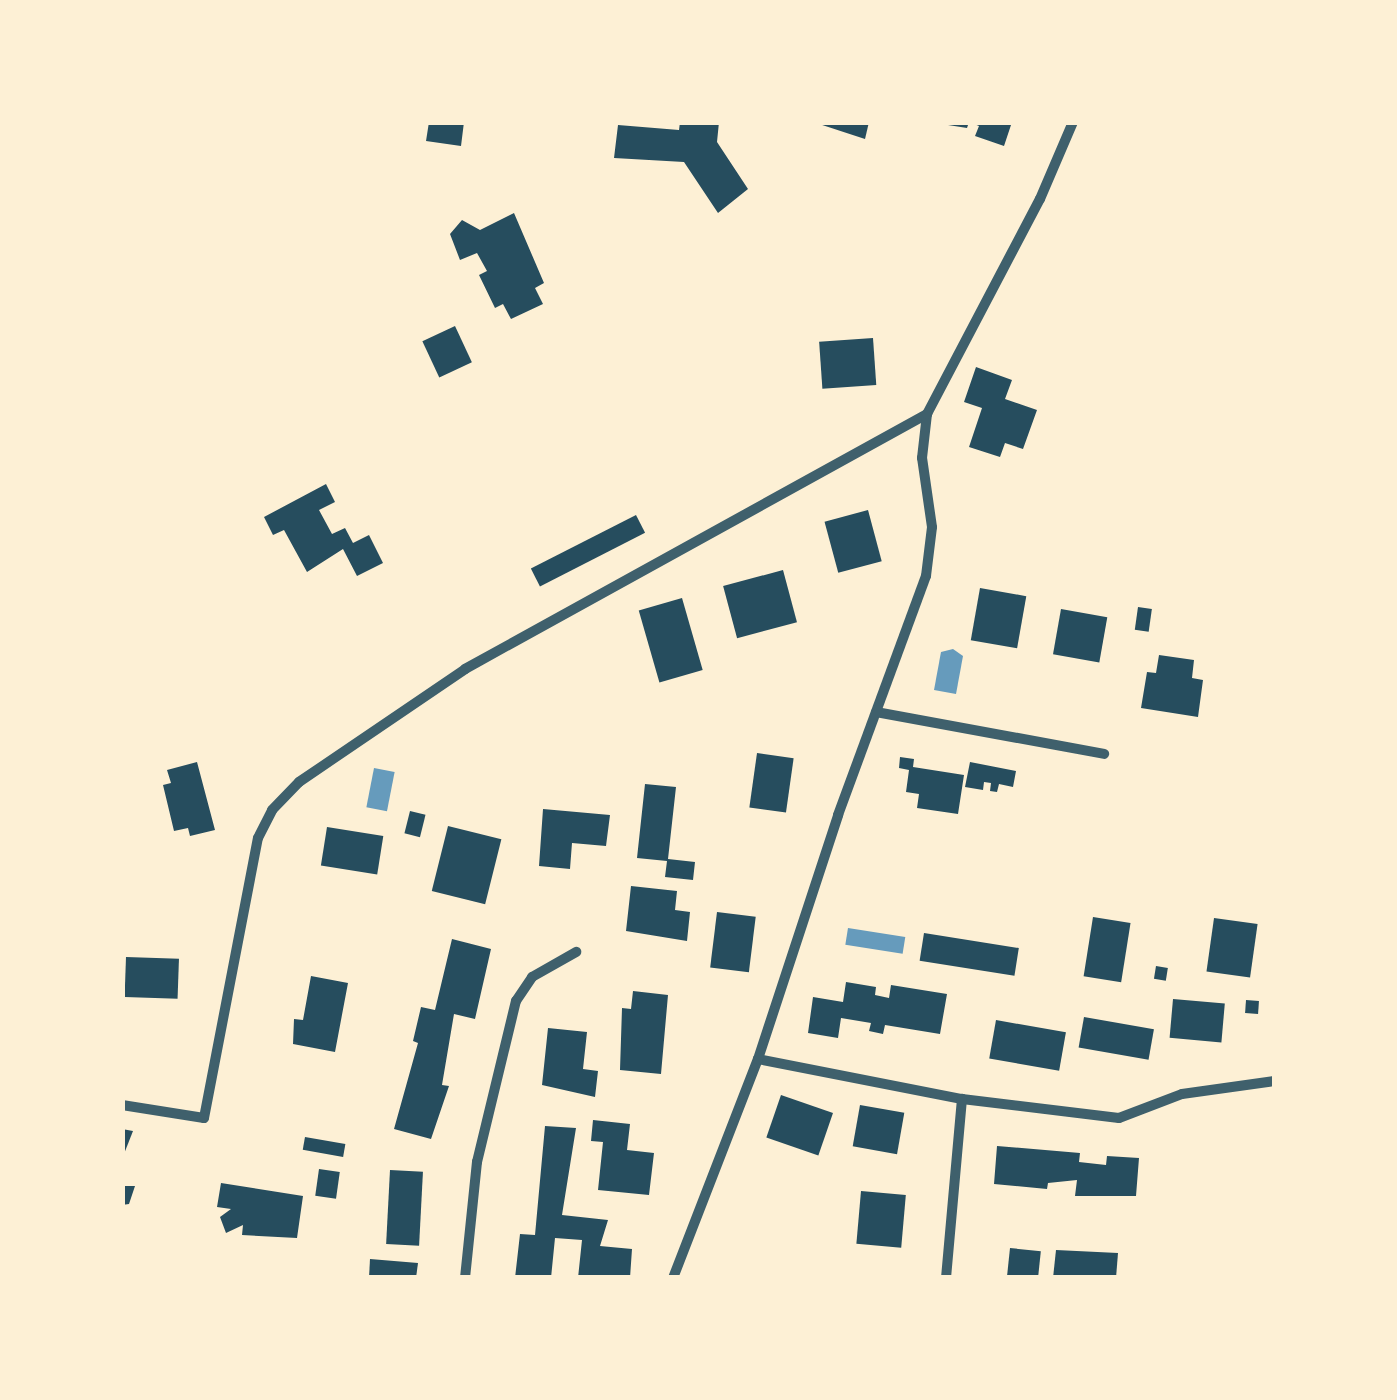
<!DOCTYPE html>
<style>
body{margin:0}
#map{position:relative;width:1397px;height:1400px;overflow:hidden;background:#fdf0d5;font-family:"DM Sans",sans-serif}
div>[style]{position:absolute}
.water>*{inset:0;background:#669bbc;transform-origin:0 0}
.building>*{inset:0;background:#264d5e;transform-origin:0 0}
.minor>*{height:10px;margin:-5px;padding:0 5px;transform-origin:5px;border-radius:5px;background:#3f606c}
span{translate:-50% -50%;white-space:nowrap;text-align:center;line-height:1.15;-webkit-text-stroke:10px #fdf0d5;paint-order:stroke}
.frame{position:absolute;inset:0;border:125px solid #fdf0d5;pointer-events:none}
</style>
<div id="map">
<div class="water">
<div style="clip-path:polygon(953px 649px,963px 656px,956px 694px,934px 690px,941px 652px)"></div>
<div style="left:374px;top:768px;width:21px;height:40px;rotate:11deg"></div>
<div style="left:848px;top:928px;width:58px;height:17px;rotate:9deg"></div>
</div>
<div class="building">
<div style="clip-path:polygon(429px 122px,464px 122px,461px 146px,426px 141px)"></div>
<div style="clip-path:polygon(680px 122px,719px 122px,717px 142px,748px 189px,718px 213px,684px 162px,614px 158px,618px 125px,679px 130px)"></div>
<div style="clip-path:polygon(813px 122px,869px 122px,865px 139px)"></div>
<div style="clip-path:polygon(929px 122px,969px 122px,967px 128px)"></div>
<div style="clip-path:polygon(969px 122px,1012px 122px,1004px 146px,975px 136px,979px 126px)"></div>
<div style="clip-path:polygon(514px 213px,544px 283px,535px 288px,543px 304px,511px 319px,503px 304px,495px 308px,479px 275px,487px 271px,477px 253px,460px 260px,450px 234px,462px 220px,480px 230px)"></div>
<div style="left:455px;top:326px;width:40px;height:36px;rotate:65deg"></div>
<div style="left:873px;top:338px;width:47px;height:54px;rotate:86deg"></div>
<div style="clip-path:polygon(976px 367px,1012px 380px,1005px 399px,1037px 410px,1023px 449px,1005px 443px,1000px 457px,969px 447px,982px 408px,964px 402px)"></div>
<div style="clip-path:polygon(326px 484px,335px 502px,319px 510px,332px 534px,345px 528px,353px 543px,369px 535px,383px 563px,357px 576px,343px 549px,307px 572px,284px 530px,273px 535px,264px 517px)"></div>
<div style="left:868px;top:510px;width:53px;height:45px;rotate:75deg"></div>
<div style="left:636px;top:515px;width:20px;height:118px;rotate:63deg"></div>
<div style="left:783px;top:570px;width:54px;height:62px;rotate:75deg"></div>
<div style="left:980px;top:588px;width:47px;height:53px;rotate:10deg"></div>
<div style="left:682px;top:598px;width:75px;height:45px;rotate:74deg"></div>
<div style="left:1138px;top:607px;width:14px;height:23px;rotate:8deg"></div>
<div style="left:1061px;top:609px;width:47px;height:46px;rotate:10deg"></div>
<div style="clip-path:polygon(1159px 655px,1194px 660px,1192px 678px,1203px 680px,1198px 717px,1141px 708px,1147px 672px,1156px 673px)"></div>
<div style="left:757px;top:753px;width:37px;height:55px;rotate:8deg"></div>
<div style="clip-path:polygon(900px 757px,914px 759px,913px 767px,964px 775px,958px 814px,917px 808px,919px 794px,906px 792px,909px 770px,899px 768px)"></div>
<div style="clip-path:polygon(197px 762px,215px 830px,190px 836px,188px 828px,174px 831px,163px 785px,171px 783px,167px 770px)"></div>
<div style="clip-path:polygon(970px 762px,1016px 771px,1013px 787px,999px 784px,997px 792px,990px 791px,991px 783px,984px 782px,983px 790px,965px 787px)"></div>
<div style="clip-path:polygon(645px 784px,676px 787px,668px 859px,695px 862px,693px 880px,665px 877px,667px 861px,637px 858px)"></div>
<div style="clip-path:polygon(543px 809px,610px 815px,606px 846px,572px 843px,570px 869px,539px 866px)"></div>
<div style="left:410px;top:811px;width:16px;height:23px;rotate:14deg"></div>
<div style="left:448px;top:826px;width:55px;height:67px;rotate:14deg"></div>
<div style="left:327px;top:827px;width:57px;height:39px;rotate:9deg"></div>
<div style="clip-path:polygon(631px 886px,677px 891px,675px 910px,690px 912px,687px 941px,626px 931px)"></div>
<div style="left:717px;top:912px;width:39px;height:56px;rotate:7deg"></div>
<div style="left:1093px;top:917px;width:38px;height:60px;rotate:9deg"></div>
<div style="left:1214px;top:918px;width:44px;height:54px;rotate:8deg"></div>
<div style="left:924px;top:933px;width:96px;height:28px;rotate:9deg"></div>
<div style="clip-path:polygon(452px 939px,491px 949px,475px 1019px,454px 1014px,442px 1085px,449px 1086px,431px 1139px,394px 1129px,418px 1043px,413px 1041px,421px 1007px,435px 1010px)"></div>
<div style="left:126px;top:957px;width:53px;height:40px;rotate:2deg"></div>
<div style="left:1156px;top:966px;width:12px;height:13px;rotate:9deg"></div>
<div style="clip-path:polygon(311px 976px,348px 983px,335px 1052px,293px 1044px,294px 1019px,303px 1020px)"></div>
<div style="clip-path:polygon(846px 982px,876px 987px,875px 995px,889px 998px,891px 985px,947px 994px,940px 1034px,885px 1025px,883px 1034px,869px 1031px,871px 1023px,841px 1018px,838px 1038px,808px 1033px,813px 997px,843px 1002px)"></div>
<div style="clip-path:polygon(633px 991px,668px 995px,661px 1074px,620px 1070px,622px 1008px,631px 1009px)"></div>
<div style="left:1173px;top:999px;width:52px;height:39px;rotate:5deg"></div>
<div style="left:1246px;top:1000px;width:13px;height:13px;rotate:4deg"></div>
<div style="left:1084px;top:1017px;width:71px;height:31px;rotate:10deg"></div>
<div style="left:996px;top:1020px;width:71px;height:39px;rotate:10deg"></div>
<div style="clip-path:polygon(548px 1028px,587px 1032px,583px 1069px,598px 1071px,595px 1097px,542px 1085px)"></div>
<div style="left:781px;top:1095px;width:55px;height:45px;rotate:19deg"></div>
<div style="left:860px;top:1105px;width:45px;height:42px;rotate:10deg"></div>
<div style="clip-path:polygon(593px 1120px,630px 1124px,627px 1150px,654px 1153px,649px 1195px,598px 1190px,603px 1142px,591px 1141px)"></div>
<div style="clip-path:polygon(545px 1126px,576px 1128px,562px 1215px,608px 1220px,600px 1246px,632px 1249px,630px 1278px,578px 1278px,582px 1240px,555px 1238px,551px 1278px,515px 1278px,520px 1234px,535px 1235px)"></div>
<div style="clip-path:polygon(122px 1129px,133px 1131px,122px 1159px)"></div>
<div style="left:305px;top:1137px;width:41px;height:13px;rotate:10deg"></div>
<div style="clip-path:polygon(997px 1146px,1080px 1153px,1079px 1162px,1106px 1165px,1107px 1156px,1139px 1158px,1136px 1196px,1075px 1196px,1077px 1180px,1048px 1183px,1047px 1189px,994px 1184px)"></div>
<div style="left:319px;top:1169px;width:21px;height:27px;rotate:8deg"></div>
<div style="left:390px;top:1170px;width:33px;height:74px;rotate:3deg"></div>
<div style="clip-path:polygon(221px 1183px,303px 1196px,297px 1238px,242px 1235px,243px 1225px,226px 1233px,220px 1217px,231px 1209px,217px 1207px)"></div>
<div style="clip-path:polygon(122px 1186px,135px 1186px,129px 1204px,122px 1205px)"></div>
<div style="left:861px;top:1191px;width:45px;height:53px;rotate:5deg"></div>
<div style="left:1010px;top:1248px;width:31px;height:30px;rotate:6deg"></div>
<div style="clip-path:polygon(1056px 1250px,1118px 1253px,1116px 1278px,1053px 1278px)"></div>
<div style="clip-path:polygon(370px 1259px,418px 1263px,416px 1278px,369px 1278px)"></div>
</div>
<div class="minor">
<div style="left:876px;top:712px;width:232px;rotate:10.4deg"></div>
<div style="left:758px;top:1059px;width:208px;rotate:11.1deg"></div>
<div style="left:962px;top:1099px;width:158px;rotate:6.9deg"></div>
<div style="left:1119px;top:1118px;width:67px;rotate:-20.9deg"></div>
<div style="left:1182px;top:1094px;width:93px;rotate:-8deg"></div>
<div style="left:122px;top:1105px;width:83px;rotate:9deg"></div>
<div style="left:204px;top:1118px;width:285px;rotate:-79.1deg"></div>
<div style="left:258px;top:838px;width:31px;rotate:-63deg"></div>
<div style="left:272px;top:810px;width:39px;rotate:-46deg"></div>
<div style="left:299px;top:782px;width:201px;rotate:-34.2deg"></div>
<div style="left:465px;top:669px;width:528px;rotate:-28.9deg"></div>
<div style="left:465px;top:1278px;width:117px;rotate:-84.1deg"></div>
<div style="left:477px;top:1162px;width:166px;rotate:-76.4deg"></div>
<div style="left:516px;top:1001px;width:29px;rotate:-56deg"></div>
<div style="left:532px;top:977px;width:51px;rotate:-29.6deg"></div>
<div style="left:673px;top:1278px;width:235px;rotate:-68.8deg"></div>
<div style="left:758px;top:1059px;width:257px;rotate:-71.8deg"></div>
<div style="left:838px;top:815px;width:255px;rotate:-69.8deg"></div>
<div style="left:926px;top:576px;width:49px;rotate:-83deg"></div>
<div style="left:932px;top:527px;width:70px;rotate:-98.2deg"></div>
<div style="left:922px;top:458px;width:44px;rotate:-83.5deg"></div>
<div style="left:927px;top:414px;width:243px;rotate:-62.3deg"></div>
<div style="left:1040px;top:199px;width:84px;rotate:-66.8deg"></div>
<div style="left:946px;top:1278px;width:180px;rotate:-84.9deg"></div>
</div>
<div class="frame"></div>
</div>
